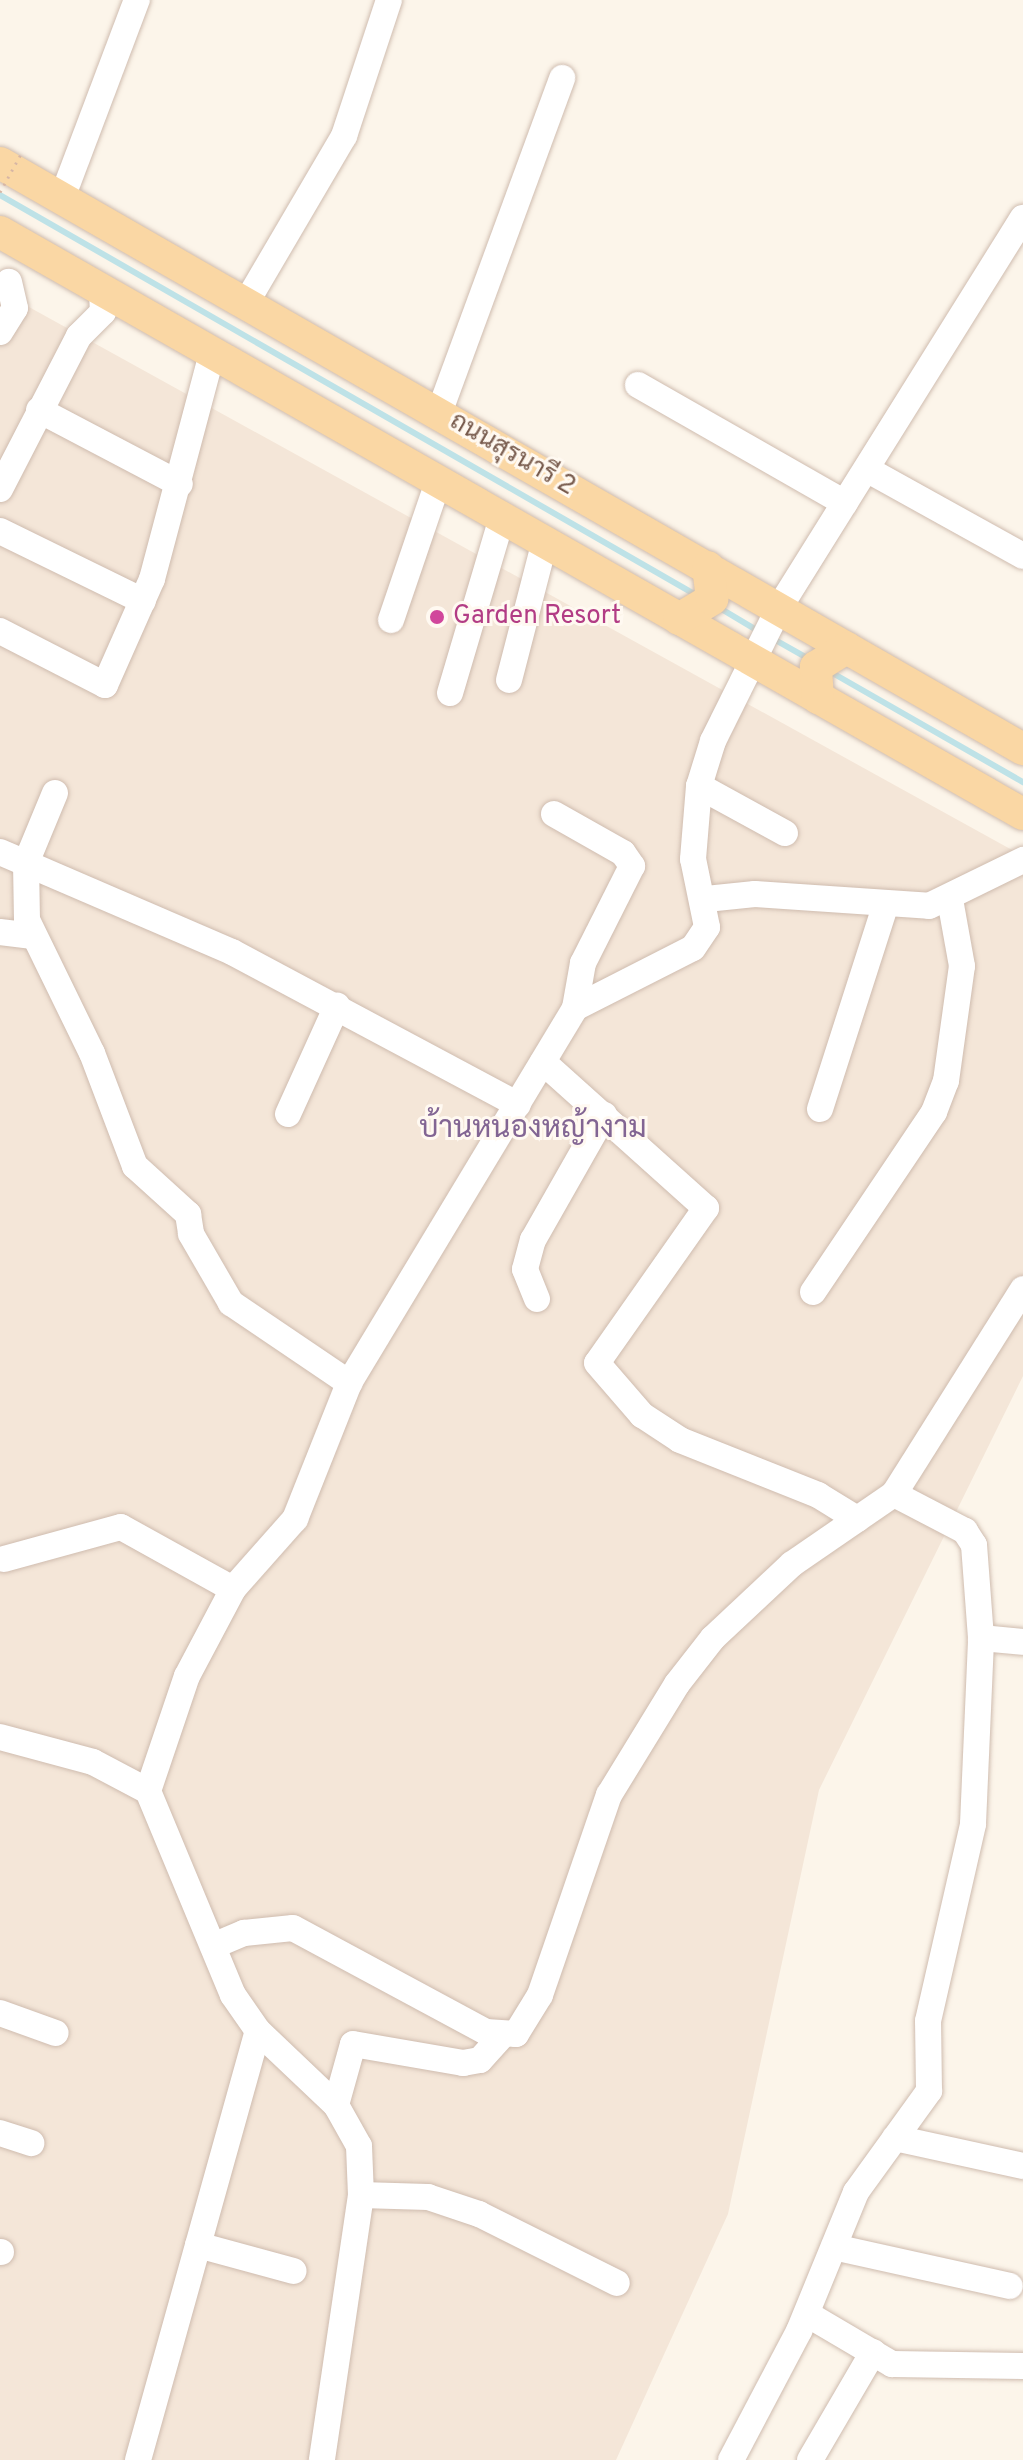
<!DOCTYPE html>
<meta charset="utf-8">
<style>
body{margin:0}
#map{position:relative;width:1023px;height:2460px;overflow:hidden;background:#fcf5ea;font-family:Overpass,Sarabun,sans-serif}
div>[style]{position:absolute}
.residential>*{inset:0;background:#f4e6d8}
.stream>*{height:6px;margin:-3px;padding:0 3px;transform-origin:3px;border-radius:3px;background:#bee2e7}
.roads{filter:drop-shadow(0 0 2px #cfbcaf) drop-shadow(0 0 2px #cfbcaf)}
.minor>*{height:26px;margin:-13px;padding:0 13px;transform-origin:13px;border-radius:13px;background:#fff}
.major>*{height:32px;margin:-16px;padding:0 16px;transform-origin:16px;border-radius:16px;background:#fad7a4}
.path-bridge>*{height:3px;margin-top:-1.5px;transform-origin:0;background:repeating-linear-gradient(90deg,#d7b6a4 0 2px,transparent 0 8px)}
.dots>*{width:22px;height:22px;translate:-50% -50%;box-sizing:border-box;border:4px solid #fff9f1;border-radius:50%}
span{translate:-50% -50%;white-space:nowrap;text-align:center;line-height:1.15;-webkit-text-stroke:6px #fff9f1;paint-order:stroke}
.street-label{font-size:26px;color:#785b4d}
.hotel-label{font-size:26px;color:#b23c85}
.left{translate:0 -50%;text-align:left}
.quarter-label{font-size:30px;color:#826593}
</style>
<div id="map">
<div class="residential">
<div style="clip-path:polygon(0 291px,1023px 856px,1023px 1376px,819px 1790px,728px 2214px,616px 2460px,0 2460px)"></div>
</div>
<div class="stream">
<div style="left:0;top:195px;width:805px;rotate:29.88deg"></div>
<div style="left:718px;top:607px;width:49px;rotate:30.8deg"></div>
<div style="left:770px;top:637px;width:45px;rotate:29.4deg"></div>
<div style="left:829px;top:671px;width:224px;rotate:29.8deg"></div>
</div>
<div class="roads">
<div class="minor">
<div style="left:62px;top:198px;width:212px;rotate:-69.3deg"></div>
<div style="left:246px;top:303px;width:194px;rotate:-59.6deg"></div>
<div style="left:344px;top:136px;width:143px;rotate:-71.7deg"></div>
<div style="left:0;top:332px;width:28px;rotate:-58deg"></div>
<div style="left:15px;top:308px;width:27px;rotate:-103deg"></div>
<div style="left:638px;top:385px;width:238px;rotate:29.7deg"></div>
<div style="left:39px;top:410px;width:159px;rotate:27.7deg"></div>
<div style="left:439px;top:413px;width:357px;rotate:-69.8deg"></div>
<div style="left:868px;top:470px;width:177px;rotate:29deg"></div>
<div style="left:0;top:489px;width:172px;rotate:-62.7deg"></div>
<div style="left:79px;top:336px;width:34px;rotate:-45deg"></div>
<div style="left:103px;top:312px;width:22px;rotate:-93deg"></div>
<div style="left:0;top:531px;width:159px;rotate:26.1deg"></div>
<div style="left:391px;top:620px;width:146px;rotate:-71.2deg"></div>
<div style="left:0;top:631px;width:118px;rotate:27.2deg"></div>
<div style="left:105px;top:685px;width:116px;rotate:-66.1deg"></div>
<div style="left:152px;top:579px;width:234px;rotate:-75.1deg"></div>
<div style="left:509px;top:680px;width:144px;rotate:-75.5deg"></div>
<div style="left:450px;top:693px;width:184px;rotate:-73.5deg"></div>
<div style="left:699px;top:786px;width:98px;rotate:28.7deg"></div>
<div style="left:55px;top:793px;width:76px;rotate:112.5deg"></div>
<div style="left:26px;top:863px;width:57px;rotate:89deg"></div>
<div style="left:27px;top:920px;width:148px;rotate:64deg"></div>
<div style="left:92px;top:1053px;width:121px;rotate:69.2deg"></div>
<div style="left:135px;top:1166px;width:72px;rotate:42.2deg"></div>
<div style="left:188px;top:1214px;width:20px;rotate:81deg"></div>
<div style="left:191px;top:1234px;width:80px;rotate:59.9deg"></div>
<div style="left:231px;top:1303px;width:143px;rotate:34.1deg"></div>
<div style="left:554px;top:814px;width:79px;rotate:29.5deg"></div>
<div style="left:623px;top:853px;width:16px;rotate:55deg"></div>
<div style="left:632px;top:866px;width:109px;rotate:116.8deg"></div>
<div style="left:583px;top:963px;width:46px;rotate:100.1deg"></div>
<div style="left:0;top:852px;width:253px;rotate:23.3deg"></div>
<div style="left:232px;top:952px;width:324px;rotate:28.1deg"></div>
<div style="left:706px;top:899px;width:49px;rotate:-5.8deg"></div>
<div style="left:755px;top:894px;width:174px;rotate:3.9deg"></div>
<div style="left:929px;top:906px;width:105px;rotate:-26.1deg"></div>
<div style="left:0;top:932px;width:31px;rotate:7deg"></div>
<div style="left:543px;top:1062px;width:219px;rotate:41.9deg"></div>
<div style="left:706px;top:1208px;width:189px;rotate:125.1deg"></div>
<div style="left:597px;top:1363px;width:69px;rotate:49.1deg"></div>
<div style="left:642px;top:1415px;width:45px;rotate:33.3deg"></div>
<div style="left:680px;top:1440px;width:149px;rotate:21.7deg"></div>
<div style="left:818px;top:1495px;width:46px;rotate:31.6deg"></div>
<div style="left:820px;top:1109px;width:213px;rotate:-72.2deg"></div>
<div style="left:288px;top:1114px;width:119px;rotate:-65.6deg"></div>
<div style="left:813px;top:1292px;width:217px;rotate:-56.1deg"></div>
<div style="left:934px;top:1112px;width:33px;rotate:-69deg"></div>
<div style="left:946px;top:1081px;width:116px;rotate:-82.1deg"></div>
<div style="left:962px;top:966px;width:68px;rotate:-100.2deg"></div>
<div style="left:537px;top:1299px;width:32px;rotate:-112deg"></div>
<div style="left:525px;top:1269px;width:30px;rotate:-75deg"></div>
<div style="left:533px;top:1240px;width:144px;rotate:-60.4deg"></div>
<div style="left:4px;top:1559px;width:121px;rotate:-15.3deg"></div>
<div style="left:121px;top:1527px;width:128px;rotate:29deg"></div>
<div style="left:981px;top:1638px;width:42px;rotate:5.4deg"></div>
<div style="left:0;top:1737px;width:96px;rotate:15deg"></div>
<div style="left:93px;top:1762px;width:62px;rotate:27.8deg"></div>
<div style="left:148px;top:1791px;width:221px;rotate:67.4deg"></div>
<div style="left:233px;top:1995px;width:44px;rotate:55.2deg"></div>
<div style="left:258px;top:2031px;width:108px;rotate:43.5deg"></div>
<div style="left:336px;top:2105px;width:47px;rotate:60.7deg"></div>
<div style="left:359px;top:2146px;width:49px;rotate:87.7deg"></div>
<div style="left:361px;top:2195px;width:268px;rotate:98.4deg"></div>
<div style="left:148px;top:1791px;width:121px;rotate:-71.3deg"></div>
<div style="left:187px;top:1676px;width:98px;rotate:-62.1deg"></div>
<div style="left:233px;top:1589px;width:94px;rotate:-48.5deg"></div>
<div style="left:295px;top:1519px;width:146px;rotate:-68.3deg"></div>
<div style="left:349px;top:1383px;width:438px;rotate:-58.9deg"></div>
<div style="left:575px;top:1008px;width:132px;rotate:-27deg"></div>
<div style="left:693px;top:948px;width:25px;rotate:-56deg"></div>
<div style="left:707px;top:927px;width:69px;rotate:-101.6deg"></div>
<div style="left:693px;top:859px;width:73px;rotate:-85.3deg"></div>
<div style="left:699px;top:786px;width:47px;rotate:-72.7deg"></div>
<div style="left:713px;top:741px;width:148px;rotate:-63.6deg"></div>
<div style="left:779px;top:608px;width:460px;rotate:-58deg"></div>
<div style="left:213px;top:1946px;width:34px;rotate:-23deg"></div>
<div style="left:244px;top:1933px;width:49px;rotate:-5.8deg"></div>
<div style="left:293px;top:1928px;width:219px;rotate:28.3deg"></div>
<div style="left:486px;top:2032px;width:30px;rotate:4deg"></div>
<div style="left:516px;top:2034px;width:46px;rotate:-58.4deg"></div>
<div style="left:540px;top:1995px;width:212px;rotate:-71deg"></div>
<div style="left:609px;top:1795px;width:130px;rotate:-58.5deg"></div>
<div style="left:677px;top:1684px;width:58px;rotate:-52deg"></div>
<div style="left:713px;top:1638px;width:108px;rotate:-43.1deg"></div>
<div style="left:792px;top:1564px;width:124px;rotate:-34.5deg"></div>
<div style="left:894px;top:1494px;width:242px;rotate:-57.8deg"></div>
<div style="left:0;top:2013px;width:59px;rotate:19.7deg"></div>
<div style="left:336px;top:2105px;width:63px;rotate:-74.4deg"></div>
<div style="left:353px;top:2044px;width:112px;rotate:9.8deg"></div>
<div style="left:463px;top:2063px;width:17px;rotate:-10deg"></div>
<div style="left:480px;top:2060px;width:30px;rotate:-48deg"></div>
<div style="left:0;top:2133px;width:33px;rotate:18deg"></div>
<div style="left:895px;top:2138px;width:131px;rotate:12.3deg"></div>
<div style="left:361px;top:2195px;width:67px;rotate:1.7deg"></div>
<div style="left:428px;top:2197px;width:54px;rotate:18.4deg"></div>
<div style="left:479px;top:2214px;width:154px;rotate:26.6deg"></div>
<div style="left:198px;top:2245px;width:99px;rotate:15.2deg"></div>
<div style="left:834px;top:2247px;width:180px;rotate:12.5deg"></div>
<div style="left:0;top:2252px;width:1px"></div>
<div style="left:807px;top:2314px;width:99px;rotate:30.5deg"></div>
<div style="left:892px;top:2364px;width:131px;rotate:0.9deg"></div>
<div style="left:138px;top:2460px;width:445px;rotate:-74.4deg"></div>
<div style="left:731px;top:2460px;width:146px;rotate:-62.2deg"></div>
<div style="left:799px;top:2331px;width:150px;rotate:-67.7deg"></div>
<div style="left:856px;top:2192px;width:125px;rotate:-54.1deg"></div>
<div style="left:929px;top:2091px;width:70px;rotate:-90.8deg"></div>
<div style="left:928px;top:2021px;width:202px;rotate:-77.1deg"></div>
<div style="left:973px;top:1824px;width:186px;rotate:-87.5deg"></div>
<div style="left:981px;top:1638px;width:93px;rotate:-94.3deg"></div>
<div style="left:974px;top:1545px;width:17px;rotate:-123deg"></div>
<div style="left:965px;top:1531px;width:80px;rotate:-152.5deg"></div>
<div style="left:810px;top:2460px;width:125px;rotate:-59.7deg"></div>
</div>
<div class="major">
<div style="left:0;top:163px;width:1179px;rotate:29.81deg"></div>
<div style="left:0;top:232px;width:1177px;rotate:29.64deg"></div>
<div style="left:679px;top:619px;width:39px;rotate:-31deg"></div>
<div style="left:712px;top:599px;width:32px;rotate:-97deg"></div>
<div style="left:818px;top:698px;width:31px;rotate:-94deg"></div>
<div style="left:816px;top:667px;width:36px;rotate:-32deg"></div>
</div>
</div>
<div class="path-bridge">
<div style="left:0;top:192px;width:43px;rotate:-61.1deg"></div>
</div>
<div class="dots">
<div style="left:437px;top:617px;background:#d1479c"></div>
</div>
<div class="street-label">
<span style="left:512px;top:455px;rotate:30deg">ถนนสุรนารี 2</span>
</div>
<div class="hotel-label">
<span class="left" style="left:453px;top:617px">Garden Resort</span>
</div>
<div class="quarter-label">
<span style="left:533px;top:1130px">บ้านหนองหญ้างาม</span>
</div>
</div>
